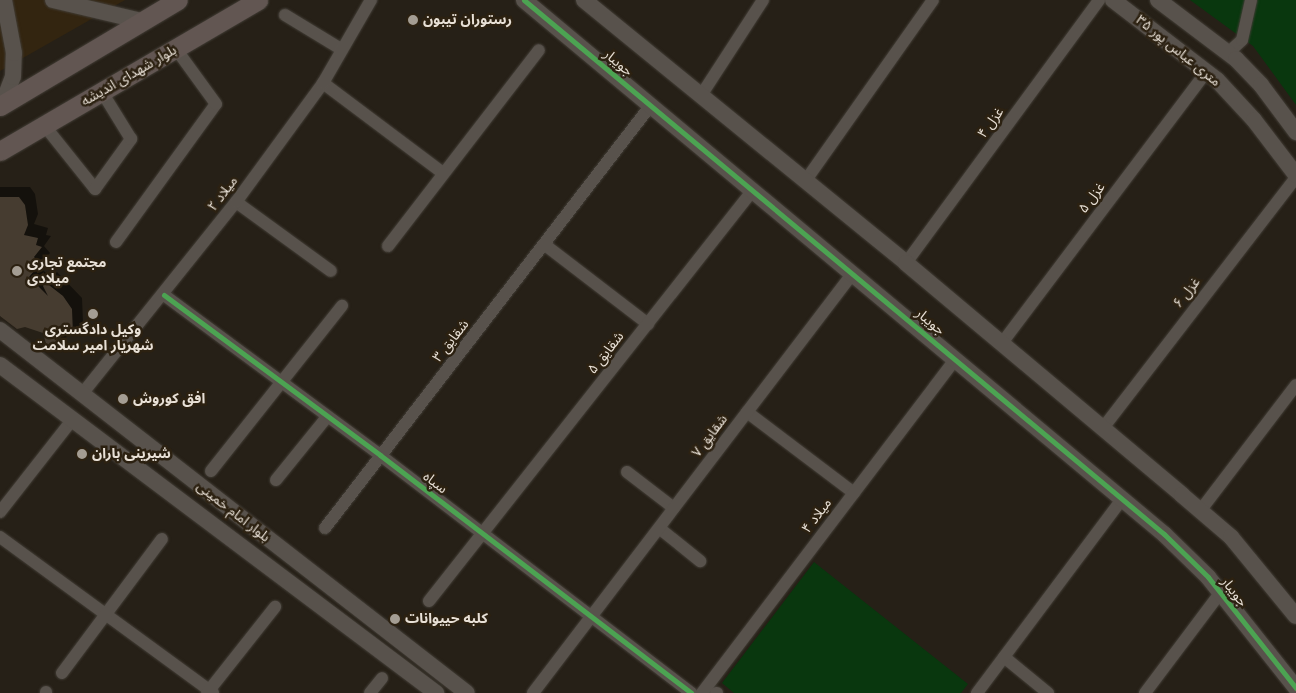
<!DOCTYPE html>
<meta charset="utf-8">
<style>
body{margin:0}
#map{position:relative;width:1296px;height:693px;overflow:hidden;background:#262017;font-family:"Nunito Sans","Noto Sans Arabic",sans-serif}
div>[style]{position:absolute}
.built>*{inset:0;background:#332510}
.green>*{inset:0;background:#09370e}
.shadow>*{inset:0;background:#0007}
.building>*{inset:0;background:#463c30}
.roads{filter:drop-shadow(0 0 1px #423d36) drop-shadow(0 0 1px #423d36)}
.street>*{height:12px;margin:-6px;padding:0 6px;transform-origin:6px;border-radius:6px;background:#58524c}
.secondary>*{height:16px;margin:-8px;padding:0 8px;transform-origin:8px;border-radius:8px;background:#58524c}
.primary>*{height:19px;margin:-9.5px;padding:0 9.5px;transform-origin:9.5px;border-radius:9.5px;background:#625652}
.cycleway>*{height:5px;margin:-2.5px;padding:0 2.5px;transform-origin:2.5px;border-radius:2.5px;background:#4ca352}
.dots>*{width:14px;height:14px;translate:-50% -50%;box-sizing:border-box;border:2px solid #2c2111;border-radius:50%}
span{translate:-50% -50%;white-space:nowrap;text-align:center;line-height:1.15;-webkit-text-stroke:5px #2c2111;paint-order:stroke}
.poi-label{font-size:14px;color:#e8e0d6;font-weight:700}
.left{translate:0 -50%;text-align:left}
.street-label{font-size:14px;color:#e8e0d6}
</style>
<div id="map">
<div class="built">
<div style="clip-path:polygon(0 0,125px 0,0 71px)"></div>
</div>
<div class="green">
<div style="clip-path:polygon(1190px 0,1296px 0,1296px 105px,1253px 46px)"></div>
<div style="clip-path:polygon(814px 562px,968px 684px,961px 693px,734px 693px,722px 683px)"></div>
</div>
<div class="shadow">
<div style="clip-path:polygon(0 187px,30px 187px,35px 194px,38px 214px,34px 224px,48px 228px,46px 235px,51px 236px,44px 246px,50px 253px,39px 266px,51px 278px,57px 272px,82px 298px,83px 322px,58px 345px,44px 332px,0 316px)"></div>
</div>
<div class="building">
<div style="clip-path:polygon(0 197px,19px 197px,25px 205px,28px 225px,24px 235px,38px 238px,36px 245px,42px 247px,34px 257px,40px 264px,29px 277px,48px 296px,43px 286px,45px 282px,63px 296px,72px 309px,73px 334px,60px 334px,59px 346px,47px 347px,43px 333px,25px 327px,17px 329px,0 316px)"></div>
</div>
<div class="roads">
<div class="street">
<div style="left:285px;top:15px;width:66px;rotate:31.3deg"></div>
<div style="left:1228px;top:53px;width:19px;rotate:-43deg"></div>
<div style="left:1242px;top:40px;width:41px;rotate:-77.3deg"></div>
<div style="left:323px;top:83px;width:150px;rotate:36.9deg"></div>
<div style="left:702px;top:94px;width:112px;rotate:-57deg"></div>
<div style="left:44px;top:125px;width:82px;rotate:51.4deg"></div>
<div style="left:95px;top:189px;width:62px;rotate:-54.2deg"></div>
<div style="left:131px;top:139px;width:55px;rotate:-121.7deg"></div>
<div style="left:806px;top:180px;width:220px;rotate:-54.8deg"></div>
<div style="left:236px;top:202px;width:117px;rotate:36deg"></div>
<div style="left:116px;top:242px;width:170px;rotate:-54.1deg"></div>
<div style="left:216px;top:104px;width:68px;rotate:-126deg"></div>
<div style="left:545px;top:245px;width:130px;rotate:37.5deg"></div>
<div style="left:388px;top:246px;width:247px;rotate:-52.4deg"></div>
<div style="left:906px;top:263px;width:326px;rotate:-53.7deg"></div>
<div style="left:164px;top:295px;width:269px;rotate:36.5deg"></div>
<div style="left:380px;top:455px;width:392px;rotate:37.4deg"></div>
<div style="left:1002px;top:343px;width:341px;rotate:-53deg"></div>
<div style="left:82px;top:394px;width:246px;rotate:-51.3deg"></div>
<div style="left:236px;top:202px;width:147px;rotate:-53.8deg"></div>
<div style="left:323px;top:83px;width:96px;rotate:-60deg"></div>
<div style="left:747px;top:412px;width:134px;rotate:37.1deg"></div>
<div style="left:1103px;top:428px;width:317px;rotate:-52.4deg"></div>
<div style="left:211px;top:471px;width:211px;rotate:-51.6deg"></div>
<div style="left:627px;top:472px;width:59px;rotate:37.5deg"></div>
<div style="left:276px;top:480px;width:81px;rotate:-51deg"></div>
<div style="left:1200px;top:511px;width:158px;rotate:-52.7deg"></div>
<div style="left:0;top:512px;width:118px;rotate:-51.9deg"></div>
<div style="left:325px;top:528px;width:534px;rotate:-52.38deg"></div>
<div style="left:659px;top:528px;width:53px;rotate:38.8deg"></div>
<div style="left:0;top:537px;width:264px;rotate:36.2deg"></div>
<div style="left:429px;top:601px;width:523px;rotate:-51.75deg"></div>
<div style="left:1004px;top:657px;width:57px;rotate:39.3deg"></div>
<div style="left:62px;top:673px;width:167px;rotate:-53.3deg"></div>
<div style="left:46px;top:693px;width:1px;rotate:-90deg"></div>
<div style="left:207px;top:693px;width:110px;rotate:-51.7deg"></div>
<div style="left:370px;top:693px;width:19px;rotate:-51deg"></div>
<div style="left:533px;top:693px;width:528px;rotate:-52.7deg"></div>
<div style="left:702px;top:693px;width:420px;rotate:-52.8deg"></div>
<div style="left:716px;top:693px;width:1px"></div>
<div style="left:977px;top:693px;width:242px;rotate:-53.2deg"></div>
<div style="left:1145px;top:693px;width:125px;rotate:-53.1deg"></div>
</div>
<div class="secondary">
<div style="left:53px;top:0;width:91px;rotate:13.3deg"></div>
<div style="left:524px;top:0;width:834px;rotate:39.84deg"></div>
<div style="left:1164px;top:534px;width:62px;rotate:44.3deg"></div>
<div style="left:1208px;top:577px;width:142px;rotate:51.6deg"></div>
<div style="left:584px;top:0;width:416px;rotate:39.2deg"></div>
<div style="left:906px;top:263px;width:361px;rotate:40deg"></div>
<div style="left:1182px;top:495px;width:65px;rotate:40.6deg"></div>
<div style="left:1231px;top:537px;width:102px;rotate:50.6deg"></div>
<div style="left:1113px;top:0;width:131px;rotate:37.6deg"></div>
<div style="left:1217px;top:80px;width:54px;rotate:47.2deg"></div>
<div style="left:1254px;top:120px;width:69px;rotate:52.6deg"></div>
<div style="left:1158px;top:0;width:98px;rotate:37.1deg"></div>
<div style="left:1236px;top:59px;width:36px;rotate:46deg"></div>
<div style="left:1261px;top:85px;width:59px;rotate:53.3deg"></div>
<div style="left:2px;top:105px;width:30px;rotate:-69deg"></div>
<div style="left:13px;top:77px;width:24px;rotate:-88deg"></div>
<div style="left:14px;top:53px;width:54px;rotate:-100.7deg"></div>
<div style="left:0;top:330px;width:591px;rotate:37.86deg"></div>
<div style="left:0;top:365px;width:546px;rotate:36.95deg"></div>
</div>
<div class="primary">
<div style="left:0;top:106px;width:207px;rotate:-30.8deg"></div>
<div style="left:0;top:151px;width:299px;rotate:-30.3deg"></div>
</div>
</div>
<div class="cycleway">
<div style="left:524px;top:0;width:834px;rotate:39.84deg"></div>
<div style="left:1164px;top:534px;width:62px;rotate:44.3deg"></div>
<div style="left:1208px;top:577px;width:142px;rotate:51.6deg"></div>
<div style="left:164px;top:295px;width:269px;rotate:36.5deg"></div>
<div style="left:380px;top:455px;width:392px;rotate:37.4deg"></div>
</div>
<div class="dots">
<div style="left:413px;top:20px;background:#a49d93"></div>
<div style="left:17px;top:271px;background:#a49d93"></div>
<div style="left:93px;top:314px;background:#a49d93"></div>
<div style="left:123px;top:399px;background:#a49d93"></div>
<div style="left:82px;top:454px;background:#a49d93"></div>
<div style="left:395px;top:619px;background:#a49d93"></div>
</div>
<div class="poi-label">
<span class="left" style="left:423px;top:20px">رستوران تیبون</span>
<span class="left" style="left:27px;top:271px">مجتمع تجاری<br>میلادی</span>
<span style="left:93px;top:338px">وکیل دادگستری<br>شهریار امیر سلامت</span>
<span class="left" style="left:133px;top:399px">افق کوروش</span>
<span class="left" style="left:92px;top:454px">شیرینی باران</span>
<span class="left" style="left:405px;top:619px">کلبه حییوانات</span>
</div>
<div class="street-label">
<span style="left:1178px;top:51px;rotate:39deg">۳۵ متری عباس پور</span>
<span style="left:618px;top:63px;rotate:40deg">جویبار</span>
<span style="left:129px;top:76px;rotate:-30deg">بلوار شهدای اندیشه</span>
<span style="left:991px;top:123px;rotate:-54deg">غزل ۴</span>
<span style="left:223px;top:194px;rotate:-53deg">میلاد ۲</span>
<span style="left:1092px;top:198px;rotate:-53deg">غزل ۵</span>
<span style="left:1187px;top:293px;rotate:-52deg">غزل ۶</span>
<span style="left:930px;top:322px;rotate:40deg">جویبار</span>
<span style="left:451px;top:341px;rotate:-52deg">شقایق ۳</span>
<span style="left:606px;top:353px;rotate:-52deg">شقایق ۵</span>
<span style="left:710px;top:436px;rotate:-53deg">شقایق ۷</span>
<span style="left:435px;top:483px;rotate:38deg">سپاه</span>
<span style="left:233px;top:512px;rotate:38deg">بلوار امام خمینی</span>
<span style="left:817px;top:516px;rotate:-53deg">میلاد ۴</span>
<span style="left:1234px;top:592px;rotate:52deg">جویبار</span>
</div>
</div>
